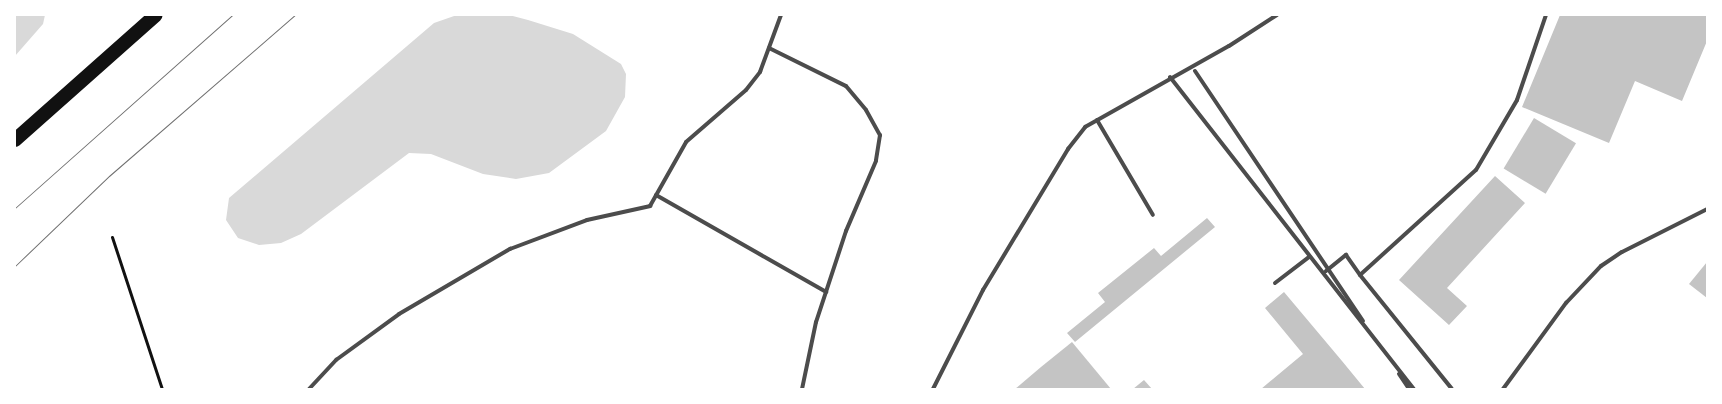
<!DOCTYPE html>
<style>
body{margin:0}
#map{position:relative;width:1722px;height:404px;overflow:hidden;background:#fff;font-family:Lato,sans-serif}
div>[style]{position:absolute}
.water>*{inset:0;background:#d9d9d9}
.building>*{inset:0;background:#c4c4c4;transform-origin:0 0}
.path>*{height:3px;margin:-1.5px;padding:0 1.5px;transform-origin:1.5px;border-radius:1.5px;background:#111}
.service>*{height:4px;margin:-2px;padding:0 2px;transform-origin:2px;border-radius:2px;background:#4c4c4c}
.trunk>*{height:14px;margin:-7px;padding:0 7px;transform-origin:7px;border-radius:7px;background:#111}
.tram>*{height:1px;margin:-0.5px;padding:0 0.5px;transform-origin:0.5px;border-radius:0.5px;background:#707070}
span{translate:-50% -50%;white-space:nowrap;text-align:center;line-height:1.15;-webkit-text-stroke:5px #fff;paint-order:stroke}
.frame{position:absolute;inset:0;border:16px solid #fff;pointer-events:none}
</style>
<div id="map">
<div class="water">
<div style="clip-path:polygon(15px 15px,45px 15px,43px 24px,15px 56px)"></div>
<div style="clip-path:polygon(457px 15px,509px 15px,528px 20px,573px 34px,621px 64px,626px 74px,625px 97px,606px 131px,549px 173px,516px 179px,483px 174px,431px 154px,409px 153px,301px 234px,281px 243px,259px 245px,238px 238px,226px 220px,229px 198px,434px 23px)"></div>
</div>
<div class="building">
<div style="clip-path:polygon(1560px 15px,1707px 15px,1707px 41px,1682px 101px,1635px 81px,1609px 143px,1522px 107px)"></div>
<div style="left:1534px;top:118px;width:49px;height:59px;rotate:31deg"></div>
<div style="clip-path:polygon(1495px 176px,1525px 203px,1447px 288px,1467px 306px,1449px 325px,1399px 280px)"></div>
<div style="clip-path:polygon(1207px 218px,1215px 227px,1075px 342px,1067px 333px,1105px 302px,1098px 293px,1154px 248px,1161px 256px)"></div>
<div style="clip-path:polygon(1707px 262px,1707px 298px,1689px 284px)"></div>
<div style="clip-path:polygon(1284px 292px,1342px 361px,1365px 389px,1261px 389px,1303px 354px,1265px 308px)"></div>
<div style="clip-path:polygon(1072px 342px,1111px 389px,1015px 389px,1041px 367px)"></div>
<div style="clip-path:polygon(1144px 380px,1152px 389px,1133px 389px)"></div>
</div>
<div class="path">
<div style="left:112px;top:237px;width:160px;rotate:71.8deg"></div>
</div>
<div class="service">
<div style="left:769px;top:48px;width:86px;rotate:26.3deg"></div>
<div style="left:846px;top:86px;width:31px;rotate:50deg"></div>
<div style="left:866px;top:110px;width:29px;rotate:61deg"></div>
<div style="left:880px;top:135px;width:26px;rotate:99deg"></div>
<div style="left:876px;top:161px;width:76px;rotate:113.2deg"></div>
<div style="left:846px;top:231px;width:96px;rotate:108.2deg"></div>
<div style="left:816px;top:322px;width:68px;rotate:101.8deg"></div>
<div style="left:1195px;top:71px;width:301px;rotate:56.1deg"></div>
<div style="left:1170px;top:77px;width:396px;rotate:52deg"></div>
<div style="left:1097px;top:120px;width:110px;rotate:59.5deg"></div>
<div style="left:656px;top:195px;width:196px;rotate:29.7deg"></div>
<div style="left:1326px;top:271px;width:26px;rotate:-39deg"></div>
<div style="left:1346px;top:255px;width:24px;rotate:55deg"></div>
<div style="left:1360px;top:275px;width:156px;rotate:-42.2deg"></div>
<div style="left:1476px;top:170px;width:81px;rotate:-59.6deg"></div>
<div style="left:1517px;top:100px;width:90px;rotate:-71.2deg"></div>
<div style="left:1360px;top:275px;width:146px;rotate:51.1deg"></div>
<div style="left:1275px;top:283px;width:43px;rotate:-37.4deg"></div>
<div style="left:1399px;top:374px;width:18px;rotate:56deg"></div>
<div style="left:309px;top:389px;width:40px;rotate:-47deg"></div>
<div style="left:336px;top:360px;width:78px;rotate:-36.1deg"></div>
<div style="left:399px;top:314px;width:129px;rotate:-30.4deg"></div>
<div style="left:510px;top:249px;width:82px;rotate:-20.6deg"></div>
<div style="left:587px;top:220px;width:65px;rotate:-12.5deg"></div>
<div style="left:650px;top:206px;width:73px;rotate:-60.6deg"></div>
<div style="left:686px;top:142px;width:79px;rotate:-40.9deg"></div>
<div style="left:746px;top:90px;width:23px;rotate:-52deg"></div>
<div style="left:760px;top:72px;width:61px;rotate:-69.8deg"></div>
<div style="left:933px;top:389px;width:111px;rotate:-63.2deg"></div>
<div style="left:983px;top:290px;width:165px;rotate:-58.9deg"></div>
<div style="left:1068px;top:149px;width:28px;rotate:-52deg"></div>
<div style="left:1085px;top:127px;width:165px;rotate:-29.4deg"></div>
<div style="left:1229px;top:46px;width:57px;rotate:-32.9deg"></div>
<div style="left:1503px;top:389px;width:107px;rotate:-53.8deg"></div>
<div style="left:1566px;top:303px;width:51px;rotate:-46.6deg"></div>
<div style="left:1601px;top:266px;width:25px;rotate:-34deg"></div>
<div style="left:1622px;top:252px;width:95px;rotate:-26.8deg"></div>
</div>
<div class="trunk">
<div style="left:15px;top:140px;width:188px;rotate:-41.6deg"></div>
</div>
<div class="tram">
<div style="left:15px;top:208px;width:290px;rotate:-41.6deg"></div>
<div style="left:15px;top:266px;width:130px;rotate:-43.8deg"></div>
<div style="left:109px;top:176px;width:246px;rotate:-40.9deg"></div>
</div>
<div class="frame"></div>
</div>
